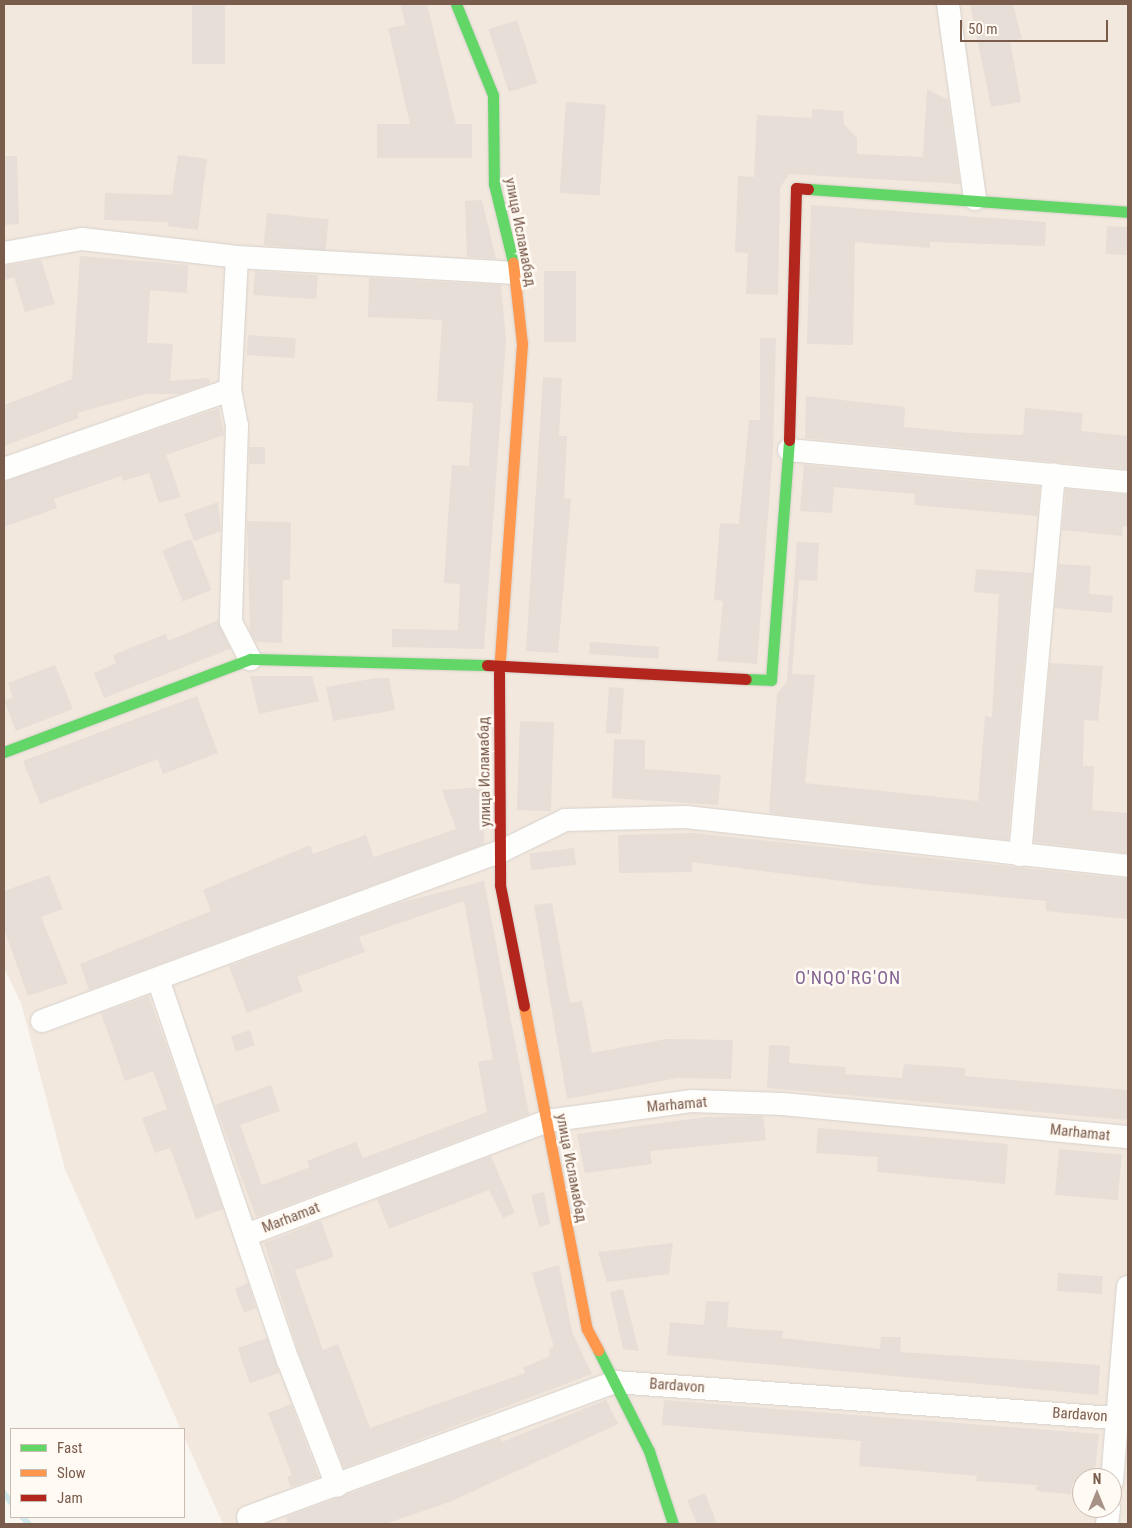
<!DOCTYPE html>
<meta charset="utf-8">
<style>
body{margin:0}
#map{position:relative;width:1132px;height:1528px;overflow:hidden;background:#f9f5f0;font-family:"Roboto Condensed",sans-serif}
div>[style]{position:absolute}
.residential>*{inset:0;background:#f2e8de}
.stream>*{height:5.5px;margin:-2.75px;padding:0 2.75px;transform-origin:2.75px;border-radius:2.75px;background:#d0e8ea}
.building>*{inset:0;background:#e6ded7;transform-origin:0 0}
.roads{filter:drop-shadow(0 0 1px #d7d1cb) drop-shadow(0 0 1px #d7d1cb)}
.street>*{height:22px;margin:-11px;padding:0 11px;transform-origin:11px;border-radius:11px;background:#fefefd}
.fast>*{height:11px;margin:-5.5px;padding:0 5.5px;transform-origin:5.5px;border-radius:5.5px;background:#63d668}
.slow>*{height:11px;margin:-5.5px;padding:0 5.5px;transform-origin:5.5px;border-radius:5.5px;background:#ff974d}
.jam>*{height:11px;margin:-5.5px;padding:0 5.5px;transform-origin:5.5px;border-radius:5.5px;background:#b3261e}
span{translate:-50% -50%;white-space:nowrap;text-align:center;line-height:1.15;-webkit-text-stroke:5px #fffaf3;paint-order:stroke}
.street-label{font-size:15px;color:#7a5c4d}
.quarter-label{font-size:18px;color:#846695;letter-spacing:1px}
.frame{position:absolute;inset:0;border:5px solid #7a5c4d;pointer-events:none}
.legend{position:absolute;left:10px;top:1428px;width:175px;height:90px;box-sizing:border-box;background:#fffaf3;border:1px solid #cabbb1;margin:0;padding:6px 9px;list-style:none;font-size:15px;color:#7a5c4d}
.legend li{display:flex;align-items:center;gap:10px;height:25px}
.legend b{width:25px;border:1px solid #cabbb1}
.north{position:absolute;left:1072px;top:1468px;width:50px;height:50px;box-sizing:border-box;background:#fffaf3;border:1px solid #cabbb1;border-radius:50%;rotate:0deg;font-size:14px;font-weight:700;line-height:20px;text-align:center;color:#7a5c4d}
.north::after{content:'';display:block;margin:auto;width:18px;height:22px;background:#a69286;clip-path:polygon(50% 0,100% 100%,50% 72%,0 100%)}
.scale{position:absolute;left:960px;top:20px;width:148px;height:22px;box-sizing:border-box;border:2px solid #7a5c4d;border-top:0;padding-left:6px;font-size:15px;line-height:18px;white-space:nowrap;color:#7a5c4d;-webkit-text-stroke:4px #fffaf3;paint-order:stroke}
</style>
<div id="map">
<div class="residential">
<div style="clip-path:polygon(evenodd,4px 4px,1128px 4px,1128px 1524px,223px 1524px,65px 1169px,21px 1003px,4px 968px,4px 4px,1082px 1478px,1112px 1478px,1112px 1508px,1082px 1508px,1082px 1478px)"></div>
</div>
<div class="stream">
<div style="left:4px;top:1493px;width:11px;rotate:52deg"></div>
<div style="left:23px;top:1517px;width:9px;rotate:49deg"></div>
</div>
<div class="building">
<div style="left:192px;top:4px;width:33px;height:60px"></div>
<div style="clip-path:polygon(400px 4px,427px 4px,456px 124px,472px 124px,472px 158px,377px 158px,377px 124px,410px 124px,388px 28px,406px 25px)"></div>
<div style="clip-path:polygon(970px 4px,1013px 4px,1022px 39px,1010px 41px,1021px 102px,991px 107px)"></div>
<div style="left:517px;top:20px;width:66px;height:30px;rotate:72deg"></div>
<div style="clip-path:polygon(927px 89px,948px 100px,960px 184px,789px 174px,780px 188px,778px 295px,746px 294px,748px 253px,735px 252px,738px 176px,754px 177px,757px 115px,812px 118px,812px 109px,843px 111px,844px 124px,857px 138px,857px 154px,923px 157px)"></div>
<div style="left:566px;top:102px;width:40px;height:91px;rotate:4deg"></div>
<div style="clip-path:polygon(178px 155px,207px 159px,198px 230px,168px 226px,168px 222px,104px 220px,105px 193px,172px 195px)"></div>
<div style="clip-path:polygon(4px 156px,17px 156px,19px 224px,4px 225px)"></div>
<div style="clip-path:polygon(482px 200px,496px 259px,467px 257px,465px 201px)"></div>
<div style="clip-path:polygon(811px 205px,1046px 222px,1045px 246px,930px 242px,930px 248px,855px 242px,853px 345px,807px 344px)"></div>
<div style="left:267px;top:213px;width:62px;height:32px;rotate:6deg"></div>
<div style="left:1107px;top:226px;width:21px;height:28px;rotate:3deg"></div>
<div style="clip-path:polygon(80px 256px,188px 265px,187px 293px,150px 290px,147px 343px,173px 344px,170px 381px,209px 378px,210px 383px,180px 394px,146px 394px,77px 413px,79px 418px,4px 446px,4px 405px,72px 379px)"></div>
<div style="clip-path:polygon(41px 260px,55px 304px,25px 312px,14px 277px,4px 280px,4px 266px)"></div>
<div style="left:255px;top:271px;width:63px;height:24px;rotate:4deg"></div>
<div style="left:544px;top:271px;width:32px;height:71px"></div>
<div style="clip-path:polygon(369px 278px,501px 285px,506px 340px,484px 649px,392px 647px,392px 629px,458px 630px,460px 584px,444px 583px,448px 517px,452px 465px,469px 466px,473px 403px,437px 401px,442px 320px,368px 317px)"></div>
<div style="left:248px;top:335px;width:48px;height:20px;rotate:4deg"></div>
<div style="clip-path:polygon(760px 338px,776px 338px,773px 449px,757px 664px,717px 661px,723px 601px,714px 600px,720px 523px,739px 524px,749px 420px,760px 420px)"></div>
<div style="clip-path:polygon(543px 377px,562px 378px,559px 436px,567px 436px,564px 498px,571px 499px,558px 653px,526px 651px)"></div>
<div style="clip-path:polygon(806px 396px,905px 407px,904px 427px,968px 433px,1023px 435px,1025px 408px,1083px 413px,1081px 431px,1128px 436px,1128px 469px,805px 438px)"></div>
<div style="clip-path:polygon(219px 408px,224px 435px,166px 455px,181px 497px,159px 503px,149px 473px,123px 481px,121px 476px,54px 499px,57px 508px,4px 527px,4px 482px)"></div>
<div style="left:249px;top:447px;width:16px;height:17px"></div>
<div style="clip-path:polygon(804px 465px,1040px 487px,1037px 516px,914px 505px,915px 494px,834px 487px,832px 513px,800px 511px)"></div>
<div style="clip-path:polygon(1066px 489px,1128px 495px,1128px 527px,1123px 526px,1122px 536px,1062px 530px)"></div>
<div style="clip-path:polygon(218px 502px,221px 531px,194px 541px,184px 514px)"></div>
<div style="clip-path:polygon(247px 521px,291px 522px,290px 580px,283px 580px,282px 643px,256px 642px,250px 631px)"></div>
<div style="left:191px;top:539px;width:55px;height:31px;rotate:68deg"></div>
<div style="clip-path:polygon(797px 542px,819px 543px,817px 581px,799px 580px,792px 674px,815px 675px,805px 783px,978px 801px,985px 716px,992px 717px,999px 594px,974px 592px,976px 569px,1032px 573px,1008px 840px,769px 813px,777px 694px,787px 681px)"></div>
<div style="clip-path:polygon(1059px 564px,1091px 566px,1089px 594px,1113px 596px,1112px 613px,1055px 608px)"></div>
<div style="clip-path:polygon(218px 620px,230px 649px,104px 698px,94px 673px,116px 663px,113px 655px,166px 634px,168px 641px)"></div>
<div style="left:590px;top:642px;width:69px;height:12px;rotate:4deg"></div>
<div style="clip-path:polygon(1050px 663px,1103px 666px,1098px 721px,1084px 720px,1083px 766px,1094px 766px,1092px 810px,1128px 813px,1128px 853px,1034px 842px)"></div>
<div style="clip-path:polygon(55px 665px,73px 709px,16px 731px,4px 701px,13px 697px,8px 683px)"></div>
<div style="clip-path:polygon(250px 676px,312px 676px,319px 701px,259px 714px)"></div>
<div style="clip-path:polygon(376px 678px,389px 678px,395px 710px,333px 721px,326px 687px)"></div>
<div style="left:609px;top:687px;width:15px;height:46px;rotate:4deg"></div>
<div style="clip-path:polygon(197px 696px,218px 753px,163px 774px,158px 759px,40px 804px,23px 761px)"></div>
<div style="left:520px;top:721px;width:34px;height:89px;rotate:2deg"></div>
<div style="clip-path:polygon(614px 739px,645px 740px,645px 769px,721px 775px,718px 805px,612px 798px)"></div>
<div style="clip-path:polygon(484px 787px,484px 844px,89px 990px,80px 964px,211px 911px,203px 890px,310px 845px,313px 854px,366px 835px,374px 857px,456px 829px,442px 790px)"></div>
<div style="clip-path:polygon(693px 833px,1128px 879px,1128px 919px,1046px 911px,1046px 901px,873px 885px,692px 862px,692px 872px,619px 873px,618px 835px)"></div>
<div style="left:574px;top:848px;width:17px;height:45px;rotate:83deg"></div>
<div style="clip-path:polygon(49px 875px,63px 909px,41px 917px,68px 983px,28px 996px,4px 929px,4px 891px)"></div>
<div style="clip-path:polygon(484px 881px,529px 1114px,256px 1217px,215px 1105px,271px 1085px,280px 1111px,240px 1125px,262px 1185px,310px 1167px,307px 1161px,356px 1142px,363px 1158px,487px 1112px,478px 1062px,493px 1059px,464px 901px,359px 937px,365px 952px,297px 977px,303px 991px,247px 1013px,229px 966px,399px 903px)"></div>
<div style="clip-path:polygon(552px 903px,570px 1003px,582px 1001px,592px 1053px,666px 1039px,733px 1040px,731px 1079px,677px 1078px,567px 1099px,534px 905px)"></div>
<div style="clip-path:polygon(149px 996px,223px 1209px,196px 1219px,170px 1148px,155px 1153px,142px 1118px,167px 1109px,153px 1071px,125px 1081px,101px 1013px)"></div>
<div style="left:250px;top:1030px;width:16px;height:20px;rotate:72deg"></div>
<div style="clip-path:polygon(769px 1045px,790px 1046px,789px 1063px,846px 1067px,845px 1074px,902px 1078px,904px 1064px,965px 1068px,965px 1076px,1128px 1090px,1128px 1120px,767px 1088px)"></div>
<div style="clip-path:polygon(763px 1116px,766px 1140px,650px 1151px,652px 1164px,585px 1173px,577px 1134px,707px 1117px)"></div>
<div style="clip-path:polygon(818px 1128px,1008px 1144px,1005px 1184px,877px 1172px,878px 1157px,816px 1153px)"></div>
<div style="left:1059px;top:1149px;width:63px;height:46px;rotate:5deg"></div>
<div style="clip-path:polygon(491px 1156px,515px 1213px,503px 1218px,489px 1190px,389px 1229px,377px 1199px)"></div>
<div style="clip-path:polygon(544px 1192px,550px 1224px,539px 1227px,531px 1195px)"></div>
<div style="clip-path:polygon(321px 1221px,334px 1257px,295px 1270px,323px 1350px,338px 1344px,370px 1428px,525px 1373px,523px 1368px,550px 1356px,549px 1349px,554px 1347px,532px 1273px,559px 1265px,572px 1332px,592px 1374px,344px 1468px,300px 1356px,264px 1243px)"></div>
<div style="clip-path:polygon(673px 1243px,669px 1274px,607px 1282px,598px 1252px)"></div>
<div style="left:1058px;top:1273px;width:45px;height:18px;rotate:4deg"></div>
<div style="clip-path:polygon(248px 1283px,256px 1308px,244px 1313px,235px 1289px)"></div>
<div style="clip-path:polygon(623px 1289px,639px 1351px,623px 1349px,610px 1292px)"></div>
<div style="clip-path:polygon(706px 1301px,729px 1302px,727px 1327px,783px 1331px,782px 1338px,880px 1349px,881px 1337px,901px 1337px,900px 1352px,1100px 1365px,1098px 1395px,667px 1355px,670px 1322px,704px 1325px)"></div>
<div style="left:267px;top:1338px;width:37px;height:31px;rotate:71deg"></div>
<div style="clip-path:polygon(606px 1400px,618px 1424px,452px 1501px,385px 1524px,288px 1524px,286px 1517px,500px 1438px,502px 1442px)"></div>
<div style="clip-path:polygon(664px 1400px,1099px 1434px,1094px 1478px,1082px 1478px,1082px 1484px,1072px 1483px,1071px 1494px,1036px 1491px,1037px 1485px,976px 1481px,977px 1476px,859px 1466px,861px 1441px,662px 1425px)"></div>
<div style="clip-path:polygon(291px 1404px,319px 1477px,291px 1487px,287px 1477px,292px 1475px,268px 1413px)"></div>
<div style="clip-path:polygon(705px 1493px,717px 1524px,697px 1524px,687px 1500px)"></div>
</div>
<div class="roads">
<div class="street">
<div style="left:948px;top:4px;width:197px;rotate:82.1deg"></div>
<div style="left:4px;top:253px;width:79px;rotate:-10.2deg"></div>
<div style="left:82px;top:239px;width:156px;rotate:6.6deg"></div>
<div style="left:237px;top:257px;width:279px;rotate:3.3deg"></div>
<div style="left:237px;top:257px;width:133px;rotate:93deg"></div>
<div style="left:230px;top:390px;width:37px;rotate:79deg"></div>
<div style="left:237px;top:426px;width:196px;rotate:91.8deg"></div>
<div style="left:231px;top:622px;width:42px;rotate:62.8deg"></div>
<div style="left:789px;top:450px;width:341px;rotate:5.4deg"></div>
<div style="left:4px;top:469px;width:239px;rotate:-19.3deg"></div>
<div style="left:1020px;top:855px;width:382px;rotate:-84.9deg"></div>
<div style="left:158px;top:979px;width:403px;rotate:71.2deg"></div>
<div style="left:288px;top:1360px;width:135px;rotate:68.7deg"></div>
<div style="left:42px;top:1021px;width:490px;rotate:-20.3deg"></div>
<div style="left:502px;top:851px;width:70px;rotate:-26.2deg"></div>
<div style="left:565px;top:820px;width:121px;rotate:-1.4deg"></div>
<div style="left:686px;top:817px;width:445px;rotate:6.3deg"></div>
<div style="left:246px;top:1235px;width:322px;rotate:-20.7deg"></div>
<div style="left:547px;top:1121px;width:145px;rotate:-7.9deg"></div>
<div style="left:691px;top:1101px;width:92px;rotate:1.9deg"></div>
<div style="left:783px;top:1104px;width:347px;rotate:5.5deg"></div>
<div style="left:1112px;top:1481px;width:195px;rotate:-85.3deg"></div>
<div style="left:248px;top:1517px;width:391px;rotate:-20.2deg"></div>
<div style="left:615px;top:1382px;width:514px;rotate:4.13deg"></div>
<div style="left:1107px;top:1524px;width:16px;rotate:-83deg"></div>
</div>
<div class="fast">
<div style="left:456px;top:4px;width:98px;rotate:67.9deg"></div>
<div style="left:493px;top:95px;width:89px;rotate:89.4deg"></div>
<div style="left:494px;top:184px;width:80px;rotate:76.3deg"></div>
<div style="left:808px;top:189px;width:321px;rotate:4.1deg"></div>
<div style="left:746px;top:679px;width:25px;rotate:2deg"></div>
<div style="left:771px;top:680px;width:241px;rotate:-85.7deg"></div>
<div style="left:4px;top:752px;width:263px;rotate:-20.7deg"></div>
<div style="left:250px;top:659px;width:237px;rotate:1.5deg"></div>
<div style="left:598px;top:1350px;width:113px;rotate:63.2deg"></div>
<div style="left:649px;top:1451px;width:77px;rotate:71.8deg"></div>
</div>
<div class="slow">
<div style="left:499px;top:673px;width:330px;rotate:-86deg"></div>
<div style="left:522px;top:344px;width:82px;rotate:-96.3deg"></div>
<div style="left:524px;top:1006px;width:329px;rotate:79deg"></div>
<div style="left:587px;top:1329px;width:24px;rotate:62deg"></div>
</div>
<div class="jam">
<div style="left:789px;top:440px;width:252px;rotate:-88.4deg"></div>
<div style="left:796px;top:188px;width:12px;rotate:5deg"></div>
<div style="left:487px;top:665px;width:259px;rotate:3.1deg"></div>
<div style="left:499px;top:673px;width:212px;rotate:89.7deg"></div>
<div style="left:500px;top:885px;width:123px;rotate:78.8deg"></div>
</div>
</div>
<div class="street-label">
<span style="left:520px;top:232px;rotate:79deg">улица Исламабад</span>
<span style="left:485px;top:772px;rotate:-91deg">улица Исламабад</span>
<span style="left:677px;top:1105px;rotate:-5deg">Marhamat</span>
<span style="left:1080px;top:1133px;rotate:6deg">Marhamat</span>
<span style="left:571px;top:1168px;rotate:79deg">улица Исламабад</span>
<span style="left:291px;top:1218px;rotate:-21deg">Marhamat</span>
<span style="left:677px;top:1386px;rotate:4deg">Bardavon</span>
<span style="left:1080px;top:1415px;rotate:4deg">Bardavon</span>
</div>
<div class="quarter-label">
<span style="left:848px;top:978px">O'NQO'RG'ON</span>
</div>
<div class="frame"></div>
<ul class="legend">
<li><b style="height:6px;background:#63d668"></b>Fast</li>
<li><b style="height:6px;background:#ff974d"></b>Slow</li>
<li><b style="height:6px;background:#b3261e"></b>Jam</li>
</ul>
<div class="north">N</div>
<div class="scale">50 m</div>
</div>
